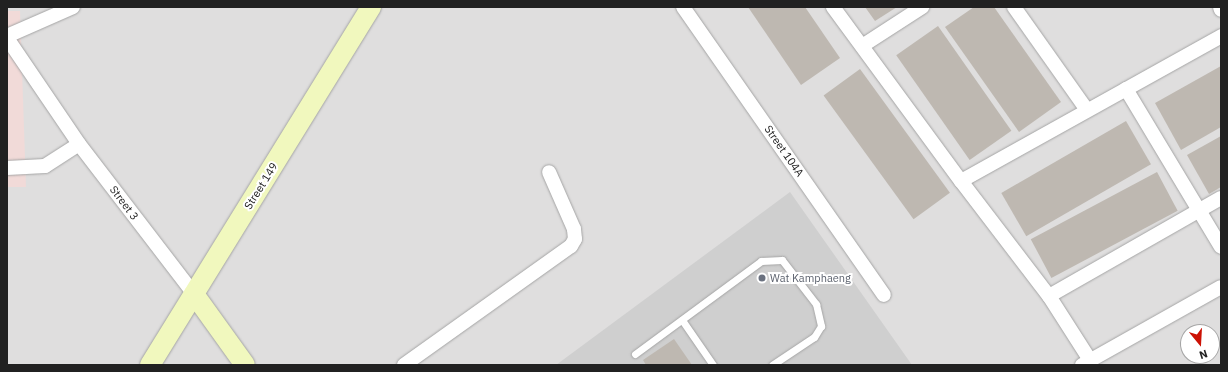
<!DOCTYPE html>
<style>
body{margin:0}
#map{position:relative;width:1228px;height:372px;overflow:hidden;background:#f1eee7;font-family:"IBM Plex Sans",sans-serif}
div>[style]{position:absolute}
.residential>*{inset:0;background:#dfdede}
.commercial>*{inset:0;background:#f1dad8}
.religious>*{inset:0;background:#cfcfcf}
.building>*{inset:0;background:#beb8b1;transform-origin:0 0}
.roads{filter:drop-shadow(0 0 1px #a5a5a5) drop-shadow(0 0 1px #a5a5a5)}
.lane>*{height:7px;margin:-3.5px;padding:0 3.5px;transform-origin:3.5px;border-radius:3.5px;background:#fff}
.street>*{height:14px;margin:-7px;padding:0 7px;transform-origin:7px;border-radius:7px;background:#fff}
.secondary>*{height:20px;margin:-10px;padding:0 10px;transform-origin:10px;border-radius:10px;background:#f1f8be}
.dots>*{width:11px;height:11px;translate:-50% -50%;box-sizing:border-box;border:2px solid #fff;border-radius:50%}
span{translate:-50% -50%;white-space:nowrap;text-align:center;line-height:1.15;-webkit-text-stroke:4px #fff;paint-order:stroke}
.street-label{font-size:11px;color:#212121}
.worship-label{font-size:11px;color:#5b616d}
.left{translate:0 -50%;text-align:left}
.frame{position:absolute;inset:0;border:8px solid #212121;pointer-events:none}
.north{position:absolute;left:1180px;top:324px;width:40px;height:40px;box-sizing:border-box;background:#fff;border:1px solid #a6a6a6;border-radius:50%;rotate:162deg;font-size:11px;font-weight:700;line-height:16px;text-align:center;color:#212121}
.north::after{content:'';display:block;margin:auto;width:14px;height:18px;background:#cc1205;clip-path:polygon(50% 0,100% 100%,50% 72%,0 100%)}
</style>
<div id="map">
<div class="residential">
<div style="clip-path:polygon(evenodd,7px 7px,1221px 7px,1221px 365px,7px 365px,7px 7px,1188px 332px,1212px 332px,1212px 356px,1188px 356px,1188px 332px)"></div>
</div>
<div class="commercial">
<div style="clip-path:polygon(7px 11px,20px 11px,26px 187px,7px 187px)"></div>
</div>
<div class="religious">
<div style="clip-path:polygon(790px 192px,912px 365px,556px 365px)"></div>
</div>
<div class="building">
<div style="clip-path:polygon(748px 7px,805px 7px,840px 58px,801px 85px)"></div>
<div style="clip-path:polygon(865px 7px,897px 7px,875px 21px)"></div>
<div style="clip-path:polygon(974px 7px,994px 7px,1061px 102px,1019px 132px,945px 27px)"></div>
<div style="left:938px;top:26px;width:128px;height:51px;rotate:55deg"></div>
<div style="clip-path:polygon(1221px 66px,1221px 127px,1181px 150px,1155px 103px)"></div>
<div style="left:860px;top:69px;width:153px;height:45px;rotate:54deg"></div>
<div style="left:1126px;top:121px;width:50px;height:144px;rotate:60deg"></div>
<div style="clip-path:polygon(1221px 136px,1221px 187px,1209px 194px,1187px 155px)"></div>
<div style="left:1157px;top:172px;width:44px;height:143px;rotate:62deg"></div>
<div style="clip-path:polygon(674px 339px,692px 365px,646px 365px,643px 360px)"></div>
</div>
<div class="roads">
<div class="lane">
<div style="left:682px;top:320px;width:55px;rotate:55.4deg"></div>
<div style="left:635px;top:354px;width:157px;rotate:-36.4deg"></div>
<div style="left:761px;top:261px;width:21px;rotate:-3deg"></div>
<div style="left:782px;top:260px;width:56px;rotate:52.3deg"></div>
<div style="left:816px;top:304px;width:23px;rotate:77deg"></div>
<div style="left:821px;top:326px;width:13px;rotate:122deg"></div>
<div style="left:814px;top:337px;width:50px;rotate:146.3deg"></div>
</div>
<div class="street">
<div style="left:683px;top:7px;width:351px;rotate:55.1deg"></div>
<div style="left:833px;top:7px;width:216px;rotate:53.7deg"></div>
<div style="left:961px;top:181px;width:145px;rotate:52.6deg"></div>
<div style="left:1049px;top:296px;width:76px;rotate:57.4deg"></div>
<div style="left:1014px;top:7px;width:126px;rotate:54.7deg"></div>
<div style="left:1220px;top:7px;width:3px;rotate:72deg"></div>
<div style="left:7px;top:36px;width:72px;rotate:-23.7deg"></div>
<div style="left:7px;top:38px;width:128px;rotate:55.8deg"></div>
<div style="left:79px;top:144px;width:189px;rotate:52.5deg"></div>
<div style="left:862px;top:46px;width:72px;rotate:-33deg"></div>
<div style="left:1126px;top:89px;width:184px;rotate:59deg"></div>
<div style="left:7px;top:168px;width:38px;rotate:-3deg"></div>
<div style="left:45px;top:166px;width:40px;rotate:-32.9deg"></div>
<div style="left:961px;top:181px;width:298px;rotate:-29.1deg"></div>
<div style="left:1049px;top:296px;width:198px;rotate:-29.7deg"></div>
<div style="left:404px;top:365px;width:205px;rotate:-35.5deg"></div>
<div style="left:571px;top:246px;width:8px;rotate:-60deg"></div>
<div style="left:575px;top:239px;width:10px;rotate:-96deg"></div>
<div style="left:574px;top:229px;width:62px;rotate:-113.7deg"></div>
<div style="left:1082px;top:365px;width:159px;rotate:-29.3deg"></div>
</div>
<div class="secondary">
<div style="left:194px;top:294px;width:87px;rotate:54.3deg"></div>
<div style="left:150px;top:365px;width:421px;rotate:-58.3deg"></div>
</div>
</div>
<div class="dots">
<div style="left:762px;top:278px;background:#6b7280"></div>
</div>
<div class="street-label">
<span style="left:784px;top:151px;rotate:55deg">Street 104A</span>
<span style="left:261px;top:186px;rotate:-58deg">Street 149</span>
<span style="left:124px;top:203px;rotate:53deg">Street 3</span>
</div>
<div class="worship-label">
<span class="left" style="left:770px;top:278px">Wat Kamphaeng</span>
</div>
<div class="frame"></div>
<div class="north">N</div>
</div>
